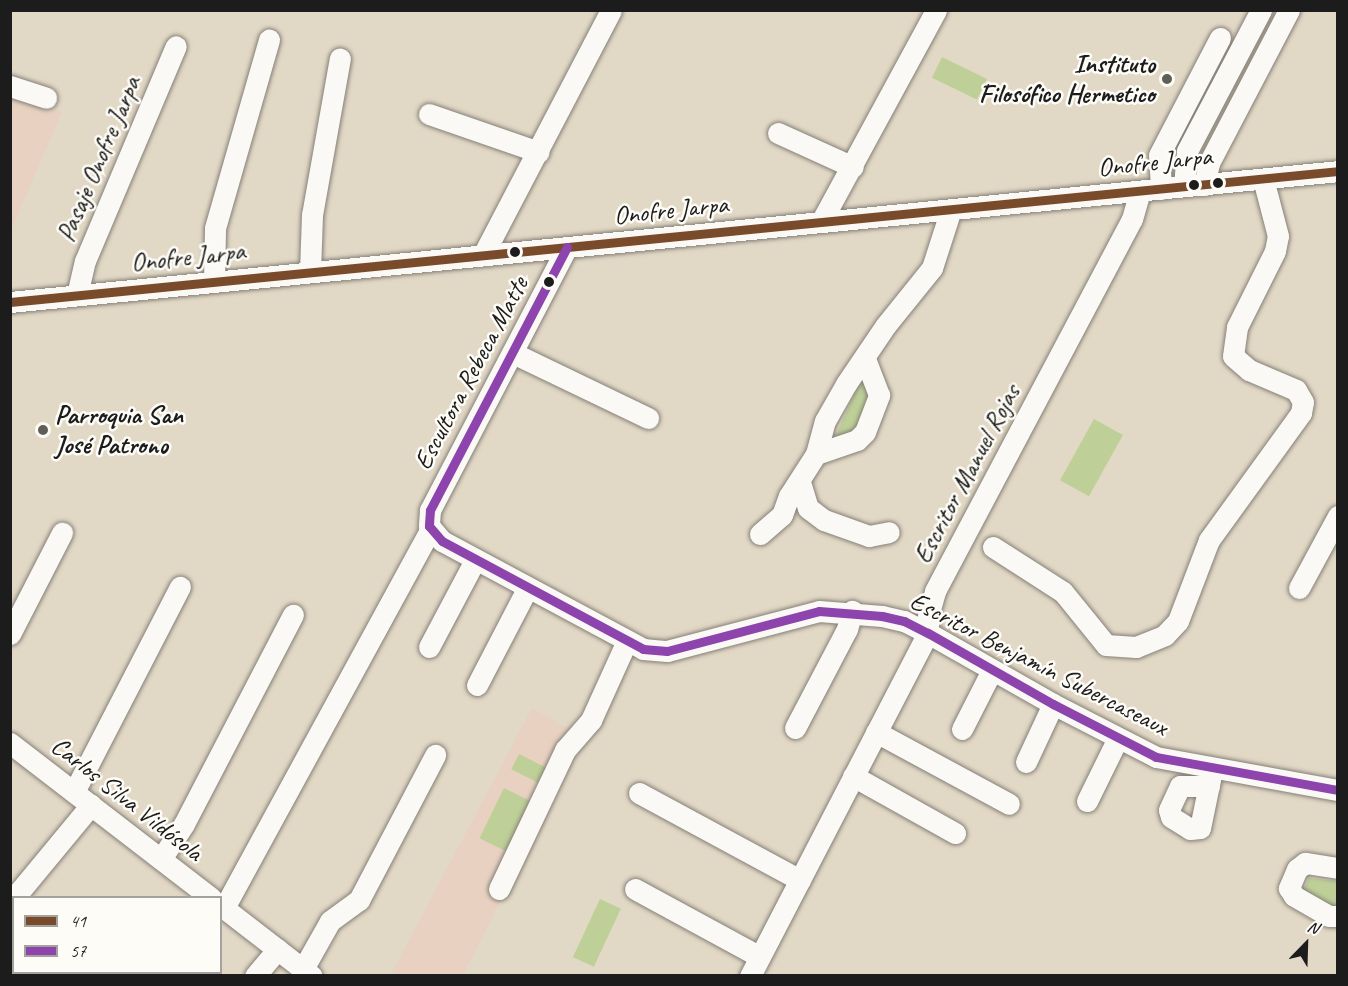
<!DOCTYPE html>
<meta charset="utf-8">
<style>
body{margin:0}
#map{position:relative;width:1348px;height:986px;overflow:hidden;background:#e2d8c6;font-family:Caveat,sans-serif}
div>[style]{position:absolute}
.built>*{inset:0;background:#e8d1c1}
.green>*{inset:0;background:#becf98;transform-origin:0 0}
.roads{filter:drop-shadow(0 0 2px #858077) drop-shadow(0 0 2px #858077)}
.minor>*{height:21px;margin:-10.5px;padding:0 10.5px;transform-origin:10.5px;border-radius:10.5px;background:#fbf9f6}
.bus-1>*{height:9px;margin:-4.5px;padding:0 4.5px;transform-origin:4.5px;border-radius:4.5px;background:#7a4b2a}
.bus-2>*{height:9px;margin:-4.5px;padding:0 4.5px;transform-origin:4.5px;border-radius:4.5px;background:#8e44ad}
.dots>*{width:16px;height:16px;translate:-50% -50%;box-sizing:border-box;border:3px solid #fdfcf7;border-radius:50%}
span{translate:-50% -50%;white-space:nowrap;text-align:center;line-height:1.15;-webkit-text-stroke:5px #fdfcf7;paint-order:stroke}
.poi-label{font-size:26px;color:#1c1c1c;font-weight:700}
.right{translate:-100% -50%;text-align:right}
.left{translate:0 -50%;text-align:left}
.street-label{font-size:26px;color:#1c1c1c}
.frame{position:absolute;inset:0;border:12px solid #1c1c1c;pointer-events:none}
.legend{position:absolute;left:12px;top:896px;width:210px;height:78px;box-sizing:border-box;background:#fdfcf7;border:2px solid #a3a29f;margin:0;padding:8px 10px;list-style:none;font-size:18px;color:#1c1c1c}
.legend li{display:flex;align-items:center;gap:12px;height:30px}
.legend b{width:30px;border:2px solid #a3a29f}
.north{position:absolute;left:1276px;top:914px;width:60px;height:60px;-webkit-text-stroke:4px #fdfcf7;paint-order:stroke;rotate:23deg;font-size:16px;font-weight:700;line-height:24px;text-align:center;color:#1c1c1c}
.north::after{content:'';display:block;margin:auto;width:21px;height:27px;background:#1c1c1c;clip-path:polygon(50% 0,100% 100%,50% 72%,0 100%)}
</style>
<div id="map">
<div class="built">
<div style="clip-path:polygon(11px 95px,62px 112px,11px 230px)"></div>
<div style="clip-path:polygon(532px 708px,584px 738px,463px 975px,390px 976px)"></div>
</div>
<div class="green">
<div style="left:942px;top:57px;width:50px;height:23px;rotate:26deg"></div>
<div style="clip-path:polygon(866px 382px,871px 394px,850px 441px,836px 435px,858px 386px)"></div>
<div style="left:1094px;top:419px;width:33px;height:70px;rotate:29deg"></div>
<div style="left:519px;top:754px;width:30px;height:17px;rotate:27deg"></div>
<div style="left:504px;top:788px;width:30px;height:56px;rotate:26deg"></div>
<div style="clip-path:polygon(1309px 878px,1337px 881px,1337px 909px,1301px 896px)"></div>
<div style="left:600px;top:899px;width:23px;height:64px;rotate:25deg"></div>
</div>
<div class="roads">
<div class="minor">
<div style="left:10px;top:86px;width:38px;rotate:18deg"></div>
<div style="left:429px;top:114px;width:116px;rotate:19.1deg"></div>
<div style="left:778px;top:133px;width:82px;rotate:24.4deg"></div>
<div style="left:1204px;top:185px;width:23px;rotate:-77deg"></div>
<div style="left:1209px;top:163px;width:173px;rotate:-62.4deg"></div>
<div style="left:1184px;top:186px;width:35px;rotate:-85deg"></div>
<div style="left:1187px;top:151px;width:159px;rotate:-62.3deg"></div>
<div style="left:1161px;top:189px;width:34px;rotate:-93deg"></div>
<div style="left:1159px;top:155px;width:132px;rotate:-62.5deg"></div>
<div style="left:821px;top:222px;width:241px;rotate:-61.5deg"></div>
<div style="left:567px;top:247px;width:297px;rotate:117.5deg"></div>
<div style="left:430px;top:510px;width:16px;rotate:94deg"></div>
<div style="left:429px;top:526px;width:20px;rotate:49deg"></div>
<div style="left:442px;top:541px;width:228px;rotate:28.2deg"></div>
<div style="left:643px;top:649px;width:24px;rotate:5deg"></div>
<div style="left:667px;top:651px;width:157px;rotate:-14.7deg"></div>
<div style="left:819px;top:611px;width:63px;rotate:4.5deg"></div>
<div style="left:882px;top:616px;width:23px;rotate:13deg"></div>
<div style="left:904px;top:621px;width:27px;rotate:27deg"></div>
<div style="left:928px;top:633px;width:144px;rotate:29.6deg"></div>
<div style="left:1053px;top:704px;width:116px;rotate:27.2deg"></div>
<div style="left:1156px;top:757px;width:185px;rotate:10.3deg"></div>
<div style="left:483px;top:255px;width:276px;rotate:-62.4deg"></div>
<div style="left:310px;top:272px;width:57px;rotate:-88deg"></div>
<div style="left:312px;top:215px;width:159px;rotate:-79.9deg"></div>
<div style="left:214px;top:282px;width:54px;rotate:-88.9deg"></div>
<div style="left:215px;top:228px;width:196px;rotate:-74deg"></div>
<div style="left:77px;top:295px;width:35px;rotate:-77deg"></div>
<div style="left:85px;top:261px;width:233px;rotate:-67.1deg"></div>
<div style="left:10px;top:302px;width:1334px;rotate:-5.63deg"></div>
<div style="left:513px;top:353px;width:150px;rotate:25.7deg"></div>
<div style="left:816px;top:454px;width:43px;rotate:-18.9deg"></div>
<div style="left:857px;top:440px;width:11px;rotate:-45deg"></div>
<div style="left:865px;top:432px;width:40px;rotate:-69deg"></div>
<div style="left:879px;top:395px;width:36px;rotate:-111deg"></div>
<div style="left:800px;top:482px;width:27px;rotate:73deg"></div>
<div style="left:808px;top:508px;width:20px;rotate:37deg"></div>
<div style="left:824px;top:520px;width:48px;rotate:19.6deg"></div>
<div style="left:869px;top:536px;width:20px;rotate:-11deg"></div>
<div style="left:760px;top:534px;width:29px;rotate:-41deg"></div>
<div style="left:782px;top:515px;width:20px;rotate:-70deg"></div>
<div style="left:789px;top:496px;width:50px;rotate:-57.3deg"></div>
<div style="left:816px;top:454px;width:34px;rotate:-75deg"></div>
<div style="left:825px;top:421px;width:43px;rotate:-60.4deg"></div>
<div style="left:846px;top:384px;width:71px;rotate:-55.9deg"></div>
<div style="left:886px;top:325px;width:73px;rotate:-51.1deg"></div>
<div style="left:932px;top:268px;width:62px;rotate:-72.1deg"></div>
<div style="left:993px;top:547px;width:83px;rotate:32.7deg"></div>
<div style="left:1063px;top:592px;width:68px;rotate:50.9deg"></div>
<div style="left:1106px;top:645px;width:30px;rotate:4deg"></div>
<div style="left:1136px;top:647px;width:31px;rotate:-22deg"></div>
<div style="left:1165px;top:635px;width:19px;rotate:-47deg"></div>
<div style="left:1178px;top:621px;width:87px;rotate:-69.1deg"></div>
<div style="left:1209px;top:540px;width:157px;rotate:-54.1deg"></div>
<div style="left:1301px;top:413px;width:11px;rotate:-80deg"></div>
<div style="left:1303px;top:402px;width:14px;rotate:-120deg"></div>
<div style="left:1296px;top:390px;width:51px;rotate:-156.9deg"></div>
<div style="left:1249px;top:370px;width:21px;rotate:-139deg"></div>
<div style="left:1233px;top:356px;width:29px;rotate:-82deg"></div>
<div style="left:1237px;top:327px;width:85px;rotate:-63.4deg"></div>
<div style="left:1275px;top:251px;width:15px;rotate:-79deg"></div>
<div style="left:1278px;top:236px;width:59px;rotate:-104.7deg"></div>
<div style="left:1299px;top:588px;width:82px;rotate:-61.6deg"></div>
<div style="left:10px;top:634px;width:114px;rotate:-62.8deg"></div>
<div style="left:429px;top:647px;width:98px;rotate:-62.1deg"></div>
<div style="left:477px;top:685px;width:108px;rotate:-62.5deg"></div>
<div style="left:795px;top:728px;width:112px;rotate:-62.3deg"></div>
<div style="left:847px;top:629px;width:19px;rotate:-74deg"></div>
<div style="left:962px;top:729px;width:66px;rotate:-63deg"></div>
<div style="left:876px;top:732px;width:151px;rotate:28.4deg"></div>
<div style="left:10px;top:743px;width:254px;rotate:37.6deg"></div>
<div style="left:1026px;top:762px;width:64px;rotate:-65deg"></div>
<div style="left:853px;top:776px;width:117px;rotate:29.2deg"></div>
<div style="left:1209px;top:786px;width:29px;rotate:180deg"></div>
<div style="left:1180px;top:786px;width:26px;rotate:115deg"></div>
<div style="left:1169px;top:810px;width:7px;rotate:74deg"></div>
<div style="left:1171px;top:817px;width:22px;rotate:32deg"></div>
<div style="left:1190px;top:829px;width:10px;rotate:-6deg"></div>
<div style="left:1200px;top:828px;width:59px;rotate:-78.3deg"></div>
<div style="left:74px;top:792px;width:231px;rotate:-62.7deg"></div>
<div style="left:639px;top:793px;width:183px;rotate:28.4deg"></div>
<div style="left:1087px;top:801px;width:70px;rotate:-63.8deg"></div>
<div style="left:161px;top:859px;width:42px;rotate:-56.7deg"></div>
<div style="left:184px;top:824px;width:236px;rotate:-62.5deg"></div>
<div style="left:1338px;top:868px;width:33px;rotate:-171deg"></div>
<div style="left:1305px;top:863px;width:10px;rotate:143deg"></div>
<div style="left:1297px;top:869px;width:21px;rotate:113deg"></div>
<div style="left:1289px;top:888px;width:9px;rotate:58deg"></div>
<div style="left:1294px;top:896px;width:40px;rotate:29.7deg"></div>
<div style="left:1329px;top:916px;width:9px"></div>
<div style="left:499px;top:889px;width:154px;rotate:-64.6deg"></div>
<div style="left:565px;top:750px;width:40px;rotate:-49deg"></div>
<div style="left:591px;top:720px;width:85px;rotate:-65.6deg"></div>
<div style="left:635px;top:889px;width:142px;rotate:28.5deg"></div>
<div style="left:14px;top:898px;width:121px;rotate:-50.4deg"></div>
<div style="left:220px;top:905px;width:116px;rotate:37.7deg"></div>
<div style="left:224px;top:908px;width:432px;rotate:-61.4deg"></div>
<div style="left:303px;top:969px;width:55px;rotate:-60.6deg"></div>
<div style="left:330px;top:921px;width:36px;rotate:-36deg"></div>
<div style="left:359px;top:900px;width:164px;rotate:-62.3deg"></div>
<div style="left:255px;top:976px;width:35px;rotate:-50deg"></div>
<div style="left:750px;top:976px;width:386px;rotate:-62.6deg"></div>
<div style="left:928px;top:633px;width:17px;rotate:-90deg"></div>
<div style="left:928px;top:616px;width:26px;rotate:-74deg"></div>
<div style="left:935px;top:591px;width:421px;rotate:-62.1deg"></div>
<div style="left:1132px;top:219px;width:29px;rotate:-74deg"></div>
</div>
</div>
<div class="bus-1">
<div style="left:10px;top:302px;width:1334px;rotate:-5.63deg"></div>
</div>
<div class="bus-2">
<div style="left:567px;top:247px;width:297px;rotate:117.5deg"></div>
<div style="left:430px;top:510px;width:16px;rotate:94deg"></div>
<div style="left:429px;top:526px;width:20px;rotate:49deg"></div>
<div style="left:442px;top:541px;width:228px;rotate:28.2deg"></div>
<div style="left:643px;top:649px;width:24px;rotate:5deg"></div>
<div style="left:667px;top:651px;width:157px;rotate:-14.7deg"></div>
<div style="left:819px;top:611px;width:63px;rotate:4.5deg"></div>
<div style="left:882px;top:616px;width:23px;rotate:13deg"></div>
<div style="left:904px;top:621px;width:27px;rotate:27deg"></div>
<div style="left:928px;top:633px;width:144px;rotate:29.6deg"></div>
<div style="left:1053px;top:704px;width:116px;rotate:27.2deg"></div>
<div style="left:1156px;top:757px;width:185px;rotate:10.3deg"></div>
</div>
<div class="dots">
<div style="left:1167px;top:79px;background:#615e58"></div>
<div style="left:1218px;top:183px;background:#1c1c1c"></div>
<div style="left:1194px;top:185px;background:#1c1c1c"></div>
<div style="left:515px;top:252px;background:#1c1c1c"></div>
<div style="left:549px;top:282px;background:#1c1c1c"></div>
<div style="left:43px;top:430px;background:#615e58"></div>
</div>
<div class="poi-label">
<span class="right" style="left:1155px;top:79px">Instituto<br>Filosófico Hermetico</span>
<span class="left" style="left:55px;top:430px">Parroquia San<br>José Patrono</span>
</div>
<div class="street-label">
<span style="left:99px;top:159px;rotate:-67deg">Pasaje Onofre Jarpa</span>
<span style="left:1155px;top:162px;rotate:-6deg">Onofre Jarpa</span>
<span style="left:671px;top:210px;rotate:-6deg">Onofre Jarpa</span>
<span style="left:188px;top:257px;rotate:-6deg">Onofre Jarpa</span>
<span style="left:471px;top:373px;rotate:-62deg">Escultora Rebeca Matte</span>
<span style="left:967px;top:474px;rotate:-62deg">Escritor Manuel Rojas</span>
<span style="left:1039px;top:664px;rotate:27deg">Escritor Benjamín Subercaseaux</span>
<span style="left:127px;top:799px;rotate:38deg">Carlos Silva Vildósola</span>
</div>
<div class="frame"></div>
<ul class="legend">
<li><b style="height:8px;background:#7a4b2a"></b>41</li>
<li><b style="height:8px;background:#8e44ad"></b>57</li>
</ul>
<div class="north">N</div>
</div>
